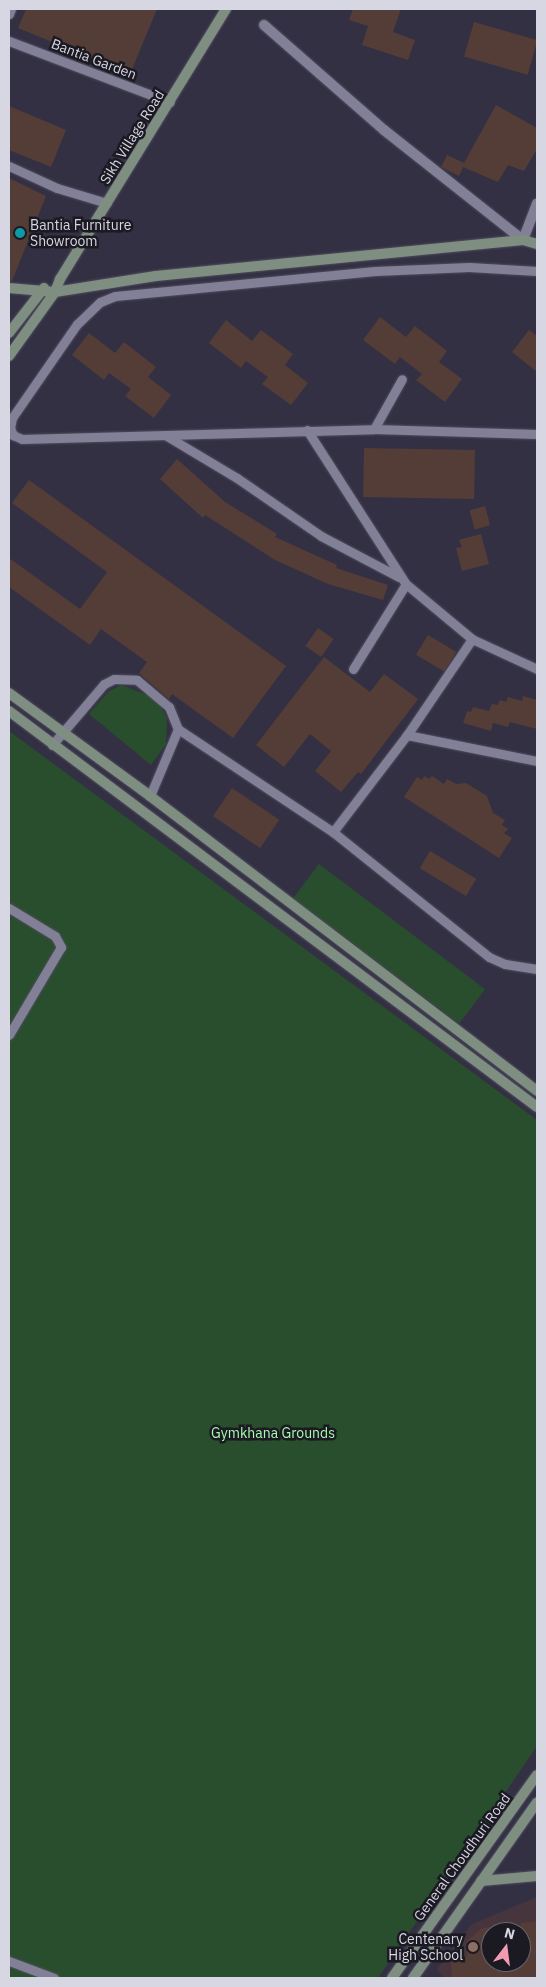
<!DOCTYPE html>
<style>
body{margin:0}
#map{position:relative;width:546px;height:1987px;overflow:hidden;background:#333044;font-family:"IBM Plex Sans",sans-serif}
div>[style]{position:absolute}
.education>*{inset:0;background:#47353e}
.green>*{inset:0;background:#294e2d;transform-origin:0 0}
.building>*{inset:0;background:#543d36;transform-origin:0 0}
.roads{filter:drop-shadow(0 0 1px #504d5e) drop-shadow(0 0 1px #504d5e)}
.lane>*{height:9px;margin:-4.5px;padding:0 4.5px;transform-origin:4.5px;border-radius:4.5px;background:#828097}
.street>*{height:10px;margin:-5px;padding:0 5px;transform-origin:5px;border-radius:5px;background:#828097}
.secondary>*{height:10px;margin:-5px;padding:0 5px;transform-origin:5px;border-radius:5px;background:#7e8e81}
.dots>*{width:14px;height:14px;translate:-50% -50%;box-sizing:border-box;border:2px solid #1b1a23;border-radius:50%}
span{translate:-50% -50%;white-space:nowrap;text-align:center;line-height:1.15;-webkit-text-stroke:5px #1b1a23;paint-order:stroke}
.street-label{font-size:14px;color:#d7d6e3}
.poi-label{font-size:14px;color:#d7d6e3}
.left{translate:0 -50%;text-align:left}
.right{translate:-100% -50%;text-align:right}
.park-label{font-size:14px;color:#a5fcac}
.frame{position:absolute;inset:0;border:10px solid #d7d6e3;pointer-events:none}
.north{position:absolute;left:481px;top:1922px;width:50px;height:50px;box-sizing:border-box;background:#1b1a23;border:1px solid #666570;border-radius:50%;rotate:15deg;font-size:14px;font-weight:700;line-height:20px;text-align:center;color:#d7d6e3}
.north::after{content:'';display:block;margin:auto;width:18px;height:22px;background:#f19ab1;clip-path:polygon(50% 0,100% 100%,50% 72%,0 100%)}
</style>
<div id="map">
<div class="education">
<div style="clip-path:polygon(evenodd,537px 1897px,537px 1978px,443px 1978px,437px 1969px,472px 1924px,537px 1897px,491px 1932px,521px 1932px,521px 1962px,491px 1962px,491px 1932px)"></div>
</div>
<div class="green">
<div style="clip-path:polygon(121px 685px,150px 696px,160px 705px,167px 718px,166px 744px,151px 765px,89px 714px,108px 692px)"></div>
<div style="clip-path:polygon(9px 731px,537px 1120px,537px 1746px,378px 1978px,9px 1978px)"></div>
<div style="left:319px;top:864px;width:208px;height:43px;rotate:37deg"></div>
</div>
<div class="building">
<div style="clip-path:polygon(26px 9px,157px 9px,130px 74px,18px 28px)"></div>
<div style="clip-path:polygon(353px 9px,401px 9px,393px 32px,415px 40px,408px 60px,362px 45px,368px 26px,349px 20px)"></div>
<div style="left:474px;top:22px;width:66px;height:36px;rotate:16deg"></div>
<div style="clip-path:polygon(496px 105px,537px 128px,537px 149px,524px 171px,508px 165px,498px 182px,463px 167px,459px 176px,441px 167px,447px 155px,464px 163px)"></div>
<div style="clip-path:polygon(9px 106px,66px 130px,51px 167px,9px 150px)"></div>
<div style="clip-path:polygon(9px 178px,46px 196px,12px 281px,9px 281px)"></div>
<div style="clip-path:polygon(380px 317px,406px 337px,415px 326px,447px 351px,439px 362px,462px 379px,445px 402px,416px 380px,422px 374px,400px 357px,395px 364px,363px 340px)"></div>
<div style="clip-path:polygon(226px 320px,252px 341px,261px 330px,293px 354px,285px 365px,308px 383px,291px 405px,262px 384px,268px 377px,246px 361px,241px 368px,209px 343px)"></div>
<div style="clip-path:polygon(529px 330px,537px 336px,537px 372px,512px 352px)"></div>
<div style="clip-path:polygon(89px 333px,115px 353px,124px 342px,156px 367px,148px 377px,171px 395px,154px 418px,125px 396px,131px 389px,109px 373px,104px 380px,72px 355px)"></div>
<div style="left:364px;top:448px;width:111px;height:49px;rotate:1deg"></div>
<div style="clip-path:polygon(177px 459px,225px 502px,277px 534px,275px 537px,337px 565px,336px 568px,388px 585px,383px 600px,328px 584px,275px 560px,205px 515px,203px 518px,160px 479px)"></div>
<div style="clip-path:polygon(29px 480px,286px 666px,233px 738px,172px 694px,169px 699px,139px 673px,147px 662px,101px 629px,90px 645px,9px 587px,9px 558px,80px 609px,107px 572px,12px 503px)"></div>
<div style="left:485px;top:506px;width:20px;height:16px;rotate:75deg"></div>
<div style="clip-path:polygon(481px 534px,489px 564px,462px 571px,456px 548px,462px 547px,459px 540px)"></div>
<div style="left:318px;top:628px;width:19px;height:22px;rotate:35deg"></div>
<div style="left:428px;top:635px;width:33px;height:23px;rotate:31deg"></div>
<div style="clip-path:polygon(324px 657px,370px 692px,384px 674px,418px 699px,361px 774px,358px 772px,341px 792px,315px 771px,331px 751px,310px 734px,284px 767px,256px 745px)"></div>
<div style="clip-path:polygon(523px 696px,537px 700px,537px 729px,510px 722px,508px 727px,493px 723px,491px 731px,463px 723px,467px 711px,471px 712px,473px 707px,489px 711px,492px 704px,498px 705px,500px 700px,506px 702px,508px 697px,522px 701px)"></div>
<div style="clip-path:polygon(424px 776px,429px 779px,432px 776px,444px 784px,447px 779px,456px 784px,466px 783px,487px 796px,493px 813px,505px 820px,502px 825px,508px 829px,504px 833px,512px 838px,499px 858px,404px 797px,417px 777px,422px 780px)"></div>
<div style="left:232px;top:788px;width:57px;height:34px;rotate:34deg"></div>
<div style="left:430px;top:851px;width:54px;height:20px;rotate:31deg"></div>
<div style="clip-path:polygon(537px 1921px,537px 1978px,452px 1978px,451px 1958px,467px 1956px,467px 1941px,482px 1928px,491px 1927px,491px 1962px,521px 1962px,521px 1923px)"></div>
</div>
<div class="roads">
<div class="lane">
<div style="left:9px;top:14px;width:5px;rotate:-68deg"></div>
<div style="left:9px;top:41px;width:172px;rotate:20.8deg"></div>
<div style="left:9px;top:166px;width:53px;rotate:24.6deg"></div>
<div style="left:57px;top:188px;width:52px;rotate:16.7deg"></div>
<div style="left:537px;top:271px;width:68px;rotate:-176.6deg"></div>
<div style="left:469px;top:267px;width:94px;rotate:177.6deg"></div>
<div style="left:375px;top:271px;width:261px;rotate:174.5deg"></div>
<div style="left:115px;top:296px;width:16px;rotate:158deg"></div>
<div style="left:100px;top:302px;width:32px;rotate:136deg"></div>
<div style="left:77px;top:324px;width:114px;rotate:124.7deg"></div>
<div style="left:12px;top:418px;width:10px;rotate:101deg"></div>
<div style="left:10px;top:428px;width:8px;rotate:67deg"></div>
<div style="left:13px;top:435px;width:10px;rotate:24deg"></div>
<div style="left:22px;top:439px;width:352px;rotate:-1.6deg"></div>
<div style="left:374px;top:429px;width:163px;rotate:1.8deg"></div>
<div style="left:374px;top:429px;width:57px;rotate:-60.8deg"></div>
<div style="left:307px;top:430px;width:183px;rotate:57.3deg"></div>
<div style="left:406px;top:584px;width:86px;rotate:39.8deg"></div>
<div style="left:472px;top:639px;width:72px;rotate:24.8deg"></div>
<div style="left:165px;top:435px;width:84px;rotate:30.8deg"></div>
<div style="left:237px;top:478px;width:102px;rotate:34.6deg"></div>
<div style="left:321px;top:536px;width:88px;rotate:27.7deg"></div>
<div style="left:353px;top:669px;width:100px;rotate:-58.1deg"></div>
<div style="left:178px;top:729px;width:186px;rotate:33.6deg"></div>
<div style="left:333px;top:832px;width:200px;rotate:38.7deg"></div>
<div style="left:489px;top:957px;width:17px;rotate:24deg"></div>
<div style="left:505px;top:964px;width:32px;rotate:9deg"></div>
<div style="left:407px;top:735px;width:133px;rotate:11.3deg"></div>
<div style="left:52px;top:745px;width:80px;rotate:-49.6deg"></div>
<div style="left:104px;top:684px;width:11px;rotate:-27deg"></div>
<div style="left:114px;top:679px;width:23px;rotate:2deg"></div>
<div style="left:137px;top:680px;width:42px;rotate:40.2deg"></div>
<div style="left:169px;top:707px;width:24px;rotate:68deg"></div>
<div style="left:178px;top:729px;width:73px;rotate:112.7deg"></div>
<div style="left:333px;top:832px;width:122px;rotate:-52.7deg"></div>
<div style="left:407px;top:735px;width:116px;rotate:-55.9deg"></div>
<div style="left:9px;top:908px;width:54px;rotate:31.3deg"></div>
<div style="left:55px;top:936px;width:13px;rotate:61deg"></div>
<div style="left:61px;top:947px;width:102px;rotate:120.6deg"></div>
<div style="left:9px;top:1961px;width:48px;rotate:20.7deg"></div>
</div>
<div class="street">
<div style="left:264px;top:25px;width:159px;rotate:41.2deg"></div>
<div style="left:384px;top:130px;width:177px;rotate:38.4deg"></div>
<div style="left:523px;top:240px;width:39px;rotate:-69deg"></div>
</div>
<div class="secondary">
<div style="left:9px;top:288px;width:46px;rotate:5deg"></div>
<div style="left:55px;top:292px;width:102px;rotate:-9deg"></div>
<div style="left:156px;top:276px;width:369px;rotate:-5.6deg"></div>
<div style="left:523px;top:240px;width:15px;rotate:16deg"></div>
<div style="left:9px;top:333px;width:57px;rotate:-52.1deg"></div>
<div style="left:9px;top:356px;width:79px;rotate:-54.3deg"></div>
<div style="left:55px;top:292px;width:14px;rotate:-69deg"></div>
<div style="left:60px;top:279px;width:317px;rotate:-58.4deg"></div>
<div style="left:9px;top:693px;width:175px;rotate:36.1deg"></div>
<div style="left:150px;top:796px;width:487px;rotate:37.3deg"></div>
<div style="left:9px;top:711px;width:660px;rotate:36.87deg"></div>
<div style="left:481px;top:1881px;width:56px;rotate:-5.1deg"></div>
<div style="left:392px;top:1978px;width:249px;rotate:-54.5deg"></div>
<div style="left:413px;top:1978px;width:215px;rotate:-54.8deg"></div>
</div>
</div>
<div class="dots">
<div style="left:20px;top:233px;background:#0f9aa8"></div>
<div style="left:473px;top:1947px;background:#8d6e63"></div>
</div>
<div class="street-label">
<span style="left:94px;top:59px;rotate:21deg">Bantia Garden</span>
<span style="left:132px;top:137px;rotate:-58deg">Sikh Village Road</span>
<span style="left:462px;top:1857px;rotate:-54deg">General Choudhuri Road</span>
</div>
<div class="poi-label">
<span class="left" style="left:30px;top:233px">Bantia Furniture<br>Showroom</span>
<span class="right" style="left:463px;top:1947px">Centenary<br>High School</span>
</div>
<div class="park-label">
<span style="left:273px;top:1433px">Gymkhana Grounds</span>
</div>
<div class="frame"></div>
<div class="north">N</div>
</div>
